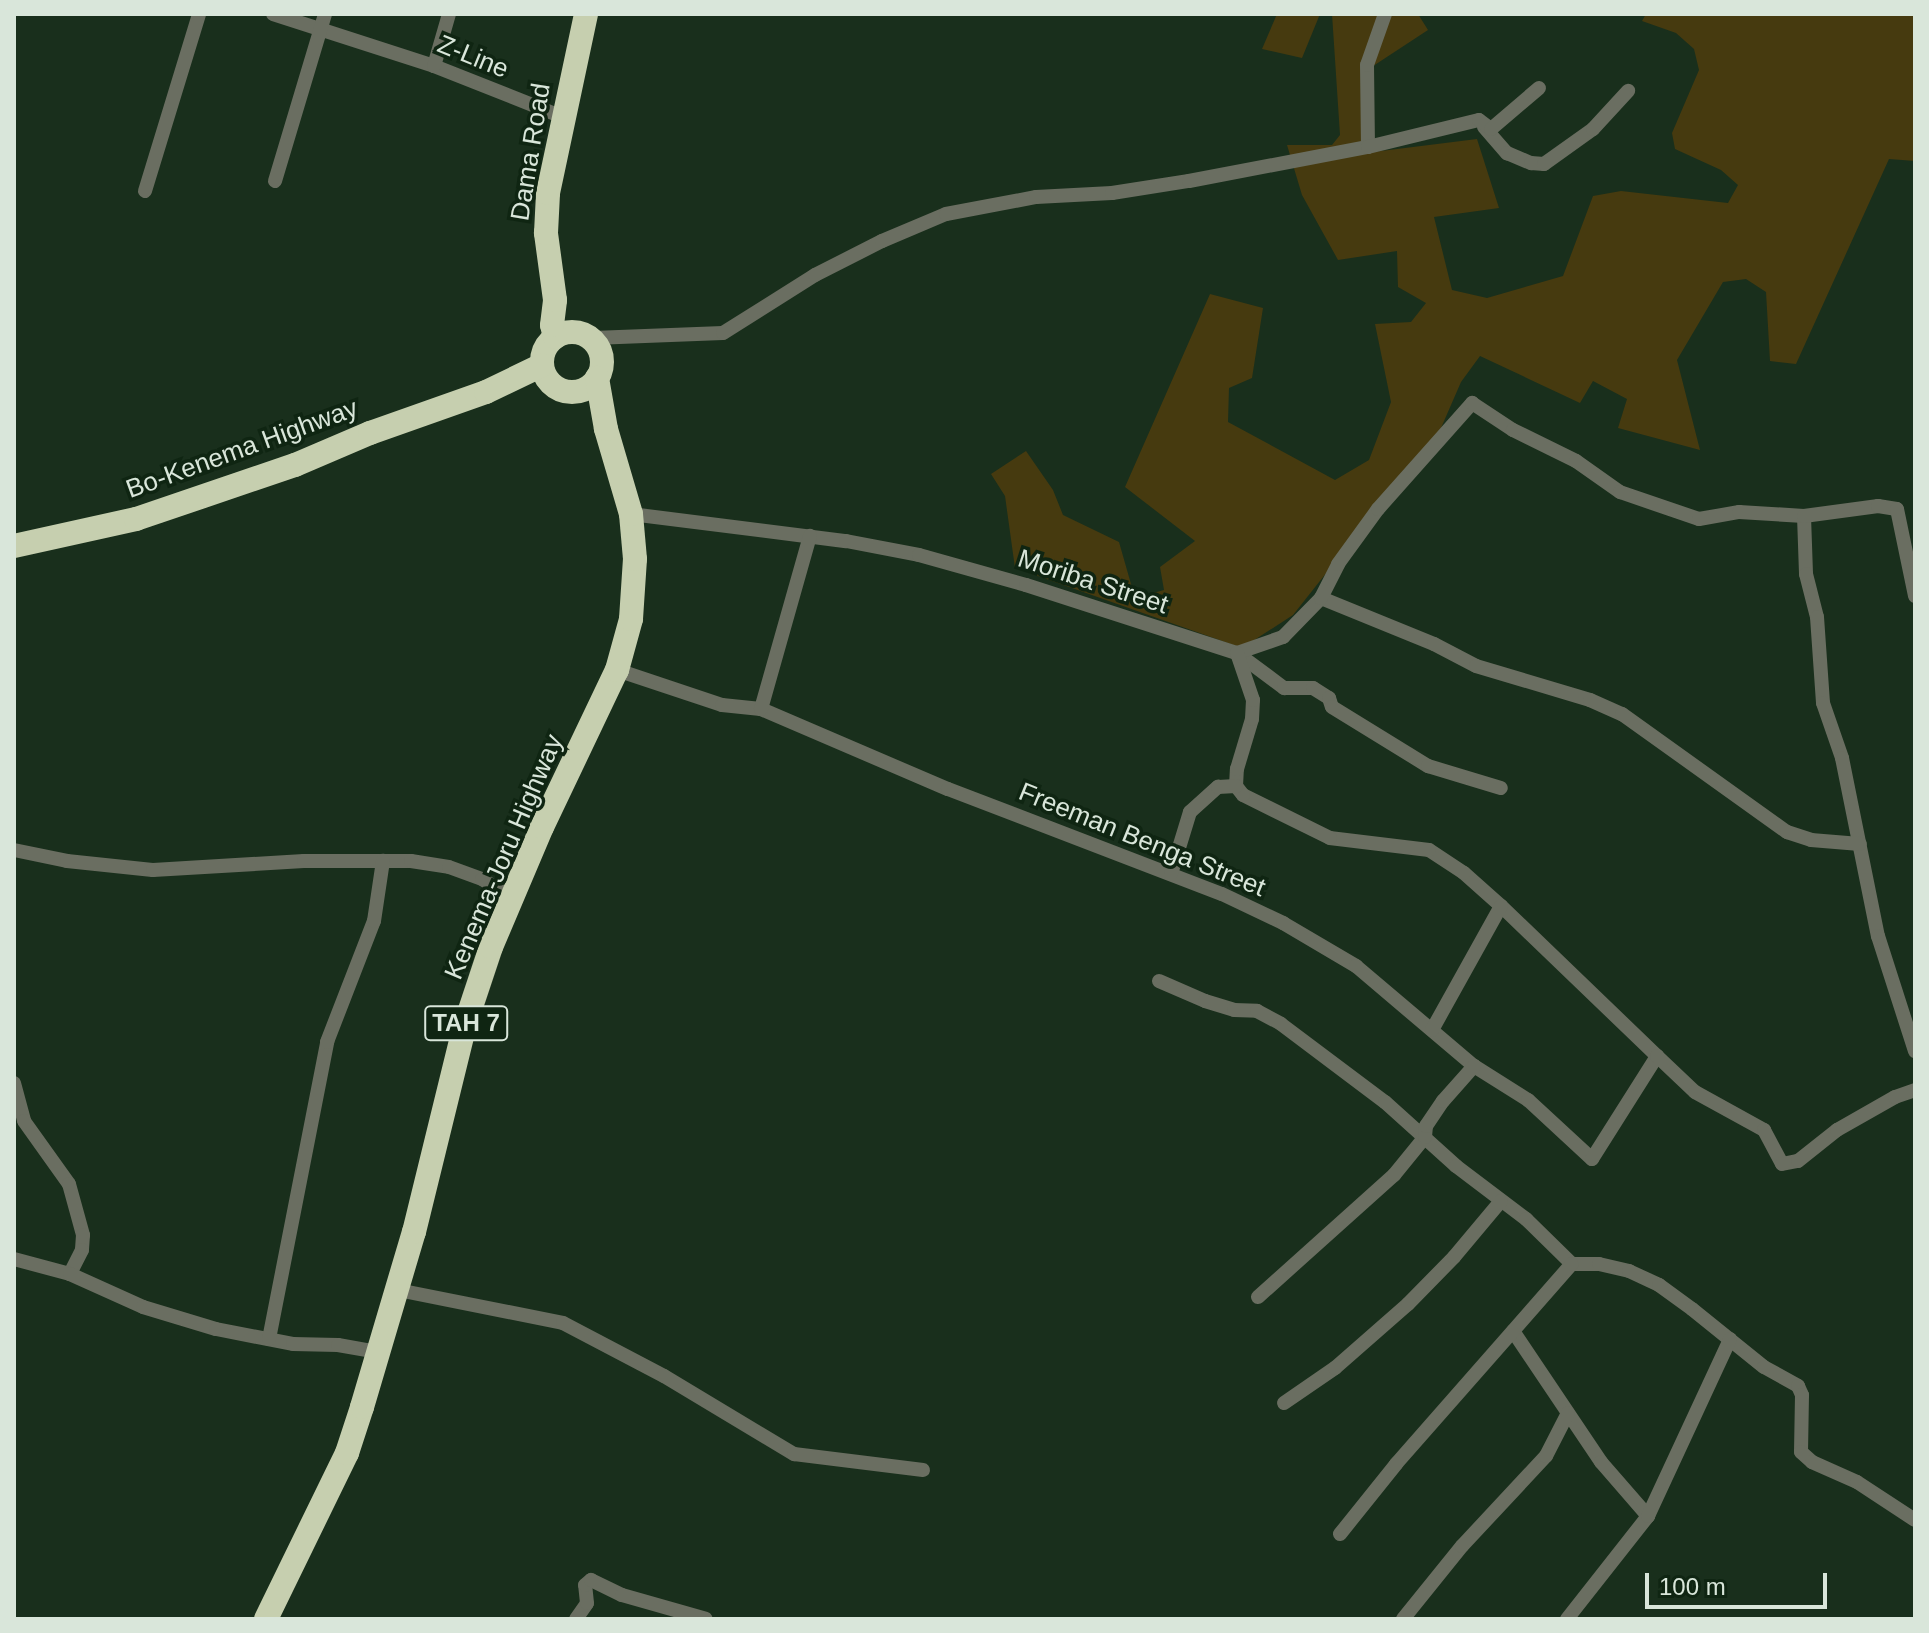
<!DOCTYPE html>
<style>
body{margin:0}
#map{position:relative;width:1929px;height:1633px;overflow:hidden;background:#192f1c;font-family:Arial,sans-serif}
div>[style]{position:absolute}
.green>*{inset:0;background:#463a0f}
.street>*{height:14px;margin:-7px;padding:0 7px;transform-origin:7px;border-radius:7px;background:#6a6e61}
.highway>*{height:24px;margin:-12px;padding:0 12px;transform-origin:12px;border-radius:12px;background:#c6cfaf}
.highway>.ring{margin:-12px;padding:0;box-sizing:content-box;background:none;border:24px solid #c6cfaf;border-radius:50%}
span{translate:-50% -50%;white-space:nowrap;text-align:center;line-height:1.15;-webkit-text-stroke:7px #0f2512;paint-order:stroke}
.shield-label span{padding:2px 6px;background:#0f2512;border:2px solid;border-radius:6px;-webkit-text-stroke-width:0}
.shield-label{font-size:24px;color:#d9e6da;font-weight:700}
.street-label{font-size:26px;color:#d9e6da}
.frame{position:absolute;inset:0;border:16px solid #d9e6da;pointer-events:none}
.scale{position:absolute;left:1645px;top:1573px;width:182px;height:36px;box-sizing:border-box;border:4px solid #d9e6da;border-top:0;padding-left:10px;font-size:24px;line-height:28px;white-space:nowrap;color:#d9e6da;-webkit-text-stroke:6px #0f2512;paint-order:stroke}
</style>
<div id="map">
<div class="green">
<div style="clip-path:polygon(1277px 14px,1320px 14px,1302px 58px,1262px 49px)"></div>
<div style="clip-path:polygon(1332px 14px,1418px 14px,1428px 30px,1364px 72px,1365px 153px,1477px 139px,1499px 208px,1434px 217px,1452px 290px,1487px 298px,1563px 276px,1593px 196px,1621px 191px,1728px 203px,1738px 185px,1721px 170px,1675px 149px,1672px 133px,1699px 70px,1694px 49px,1676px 33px,1642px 21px,1646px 14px,1915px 14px,1915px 161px,1889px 159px,1796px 364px,1770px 361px,1766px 292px,1746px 279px,1723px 282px,1677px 360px,1700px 450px,1618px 428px,1627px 399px,1593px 381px,1580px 403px,1480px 356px,1461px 382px,1441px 428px,1293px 615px,1242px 648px,1015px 568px,1005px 496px,991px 474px,1026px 451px,1053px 490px,1063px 515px,1119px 542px,1135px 598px,1164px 590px,1160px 567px,1195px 541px,1125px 487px,1210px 294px,1263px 308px,1252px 378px,1229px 388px,1228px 422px,1335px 480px,1369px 460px,1391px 402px,1375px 324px,1411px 322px,1426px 303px,1398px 287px,1397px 251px,1338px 260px,1302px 195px,1287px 145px,1332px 145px,1340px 135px)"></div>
</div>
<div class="street">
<div style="left:273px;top:14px;width:169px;rotate:17.9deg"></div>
<div style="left:434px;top:66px;width:139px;rotate:21.6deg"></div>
<div style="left:434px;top:66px;width:54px;rotate:-73.9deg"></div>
<div style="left:1484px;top:127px;width:35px;rotate:49deg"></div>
<div style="left:1507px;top:153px;width:26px;rotate:23deg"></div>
<div style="left:1531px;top:163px;width:13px;rotate:4deg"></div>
<div style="left:1544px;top:164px;width:60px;rotate:-35.5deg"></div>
<div style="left:1593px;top:129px;width:52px;rotate:-47.4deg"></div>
<div style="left:1368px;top:147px;width:82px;rotate:-90.7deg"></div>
<div style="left:1367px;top:65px;width:54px;rotate:-70.6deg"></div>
<div style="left:275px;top:181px;width:174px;rotate:-73.3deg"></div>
<div style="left:145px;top:191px;width:185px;rotate:-73deg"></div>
<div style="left:593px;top:338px;width:130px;rotate:-2.2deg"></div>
<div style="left:723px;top:333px;width:109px;rotate:-32.2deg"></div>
<div style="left:815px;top:275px;width:75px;rotate:-26.9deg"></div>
<div style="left:882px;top:241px;width:69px;rotate:-22.9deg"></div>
<div style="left:946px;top:214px;width:92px;rotate:-10.7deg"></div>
<div style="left:1036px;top:197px;width:76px;rotate:-3deg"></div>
<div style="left:1112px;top:193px;width:78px;rotate:-8.9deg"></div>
<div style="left:1189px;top:181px;width:182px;rotate:-10.8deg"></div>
<div style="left:1368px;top:147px;width:114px;rotate:-13.7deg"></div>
<div style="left:1479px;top:120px;width:15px;rotate:37deg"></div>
<div style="left:1491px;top:129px;width:63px;rotate:-40.5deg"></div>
<div style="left:631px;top:514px;width:217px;rotate:7.2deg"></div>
<div style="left:846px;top:541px;width:74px;rotate:10.9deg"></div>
<div style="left:919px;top:555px;width:111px;rotate:15.7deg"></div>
<div style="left:1026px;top:585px;width:222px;rotate:17.9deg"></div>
<div style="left:1237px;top:653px;width:59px;rotate:36.7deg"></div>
<div style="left:1284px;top:688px;width:29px"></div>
<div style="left:1313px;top:688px;width:19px;rotate:32deg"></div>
<div style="left:1329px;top:698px;width:9px;rotate:72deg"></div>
<div style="left:1332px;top:707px;width:113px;rotate:31.6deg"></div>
<div style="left:1428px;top:766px;width:76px;rotate:16.8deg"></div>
<div style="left:1804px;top:516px;width:58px;rotate:88deg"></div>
<div style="left:1806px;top:574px;width:44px;rotate:75.7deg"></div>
<div style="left:1817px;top:617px;width:86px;rotate:86deg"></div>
<div style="left:1823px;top:703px;width:58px;rotate:70.9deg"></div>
<div style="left:1842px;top:758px;width:182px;rotate:78.6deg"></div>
<div style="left:1878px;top:936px;width:121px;rotate:72.2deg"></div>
<div style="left:1321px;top:598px;width:122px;rotate:22.2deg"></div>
<div style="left:1434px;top:644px;width:47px;rotate:27.6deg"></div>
<div style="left:1476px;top:666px;width:119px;rotate:16.6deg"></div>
<div style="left:1590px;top:700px;width:35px;rotate:24deg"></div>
<div style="left:1622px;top:714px;width:203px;rotate:35.6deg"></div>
<div style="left:1787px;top:832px;width:25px;rotate:18deg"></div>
<div style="left:1811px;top:840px;width:49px;rotate:4.7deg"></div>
<div style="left:1237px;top:653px;width:49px;rotate:-19.2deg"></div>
<div style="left:1283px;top:637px;width:54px;rotate:-45.7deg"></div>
<div style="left:1321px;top:598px;width:38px;rotate:-63deg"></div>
<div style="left:1338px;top:564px;width:68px;rotate:-54deg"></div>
<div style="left:1378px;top:509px;width:142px;rotate:-48.4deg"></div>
<div style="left:1472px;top:403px;width:49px;rotate:33.4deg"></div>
<div style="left:1513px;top:430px;width:70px;rotate:26.2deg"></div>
<div style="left:1576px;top:461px;width:54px;rotate:35.2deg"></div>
<div style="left:1620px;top:492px;width:83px;rotate:18.9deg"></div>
<div style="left:1699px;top:519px;width:41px;rotate:-9.9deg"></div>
<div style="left:1739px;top:512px;width:65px;rotate:3.5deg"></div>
<div style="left:1804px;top:516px;width:75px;rotate:-7.7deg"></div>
<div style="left:1878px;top:506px;width:19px;rotate:9deg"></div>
<div style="left:1897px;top:509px;width:89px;rotate:78.3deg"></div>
<div style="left:617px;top:670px;width:111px;rotate:18.4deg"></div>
<div style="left:722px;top:705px;width:39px;rotate:6deg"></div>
<div style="left:761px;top:709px;width:203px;rotate:23.2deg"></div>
<div style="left:948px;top:789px;width:293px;rotate:21deg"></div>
<div style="left:1222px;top:894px;width:68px;rotate:25.4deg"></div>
<div style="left:1283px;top:923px;width:85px;rotate:30.5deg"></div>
<div style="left:1356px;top:966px;width:155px;rotate:40.3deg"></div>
<div style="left:1474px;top:1066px;width:64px;rotate:32.2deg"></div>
<div style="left:1528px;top:1100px;width:87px;rotate:42.7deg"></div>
<div style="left:1592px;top:1159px;width:122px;rotate:-57.7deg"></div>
<div style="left:1657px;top:1056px;width:216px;rotate:-136.1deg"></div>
<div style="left:1501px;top:906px;width:50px;rotate:-138.3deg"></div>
<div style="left:1464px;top:873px;width:42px;rotate:-146.7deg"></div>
<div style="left:1429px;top:850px;width:100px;rotate:-173.1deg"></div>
<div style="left:1330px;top:838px;width:97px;rotate:-153.7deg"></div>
<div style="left:1243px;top:795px;width:11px;rotate:-128deg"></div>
<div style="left:1236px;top:786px;width:17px;rotate:-87deg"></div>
<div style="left:1237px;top:769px;width:52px;rotate:-73.3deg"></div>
<div style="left:1252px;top:719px;width:19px;rotate:-87deg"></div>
<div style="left:1253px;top:700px;width:50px;rotate:-108.8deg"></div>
<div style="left:761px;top:709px;width:180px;rotate:-74.2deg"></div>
<div style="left:14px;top:850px;width:54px;rotate:11.7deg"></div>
<div style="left:67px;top:861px;width:86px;rotate:6deg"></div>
<div style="left:153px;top:870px;width:151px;rotate:-3.4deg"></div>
<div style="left:304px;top:861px;width:107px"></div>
<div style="left:411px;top:861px;width:38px;rotate:9deg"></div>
<div style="left:449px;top:867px;width:35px;rotate:20deg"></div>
<div style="left:482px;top:879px;width:35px;rotate:33deg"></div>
<div style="left:1171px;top:874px;width:65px;rotate:-73deg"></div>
<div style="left:1190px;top:812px;width:38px;rotate:-42deg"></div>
<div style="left:1218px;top:787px;width:18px;rotate:-3deg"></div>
<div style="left:1159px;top:981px;width:50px;rotate:23.5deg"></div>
<div style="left:1205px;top:1001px;width:30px;rotate:17deg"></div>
<div style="left:1234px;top:1010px;width:23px;rotate:2deg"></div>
<div style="left:1257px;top:1011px;width:27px;rotate:28deg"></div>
<div style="left:1281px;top:1024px;width:130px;rotate:36.9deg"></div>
<div style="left:1385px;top:1102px;width:96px;rotate:42deg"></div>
<div style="left:1456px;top:1166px;width:88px;rotate:37.1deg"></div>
<div style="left:1526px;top:1219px;width:64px;rotate:44.4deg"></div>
<div style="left:1572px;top:1264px;width:27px"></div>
<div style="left:1599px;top:1264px;width:31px;rotate:13deg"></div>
<div style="left:1629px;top:1271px;width:33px;rotate:25deg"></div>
<div style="left:1659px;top:1285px;width:41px;rotate:36deg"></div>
<div style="left:1692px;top:1309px;width:92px;rotate:38.9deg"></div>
<div style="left:1764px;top:1367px;width:39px;rotate:29deg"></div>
<div style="left:1798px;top:1386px;width:10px;rotate:66deg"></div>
<div style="left:1802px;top:1395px;width:57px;rotate:91deg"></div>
<div style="left:1801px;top:1452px;width:15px;rotate:42deg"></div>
<div style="left:1812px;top:1462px;width:49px;rotate:24deg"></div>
<div style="left:1857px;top:1482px;width:69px;rotate:33.2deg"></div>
<div style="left:1432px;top:1030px;width:142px;rotate:-60.9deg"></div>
<div style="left:1657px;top:1056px;width:52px;rotate:43.5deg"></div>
<div style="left:1695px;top:1092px;width:79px;rotate:28.8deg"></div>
<div style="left:1764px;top:1130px;width:38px;rotate:62deg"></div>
<div style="left:1782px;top:1164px;width:16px;rotate:-11deg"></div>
<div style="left:1798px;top:1161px;width:50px;rotate:-38.5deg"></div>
<div style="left:1837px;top:1130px;width:67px;rotate:-29.6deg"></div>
<div style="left:1895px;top:1097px;width:21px;rotate:-19deg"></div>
<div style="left:14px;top:1083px;width:39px;rotate:75deg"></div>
<div style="left:24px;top:1121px;width:77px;rotate:54.5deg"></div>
<div style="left:69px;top:1184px;width:53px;rotate:74.6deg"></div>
<div style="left:83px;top:1235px;width:15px;rotate:94deg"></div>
<div style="left:82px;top:1250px;width:27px;rotate:117deg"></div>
<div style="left:14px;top:1259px;width:58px;rotate:15deg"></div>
<div style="left:70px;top:1274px;width:80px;rotate:24.3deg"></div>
<div style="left:143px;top:1307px;width:76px;rotate:16.8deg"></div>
<div style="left:216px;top:1329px;width:78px;rotate:11deg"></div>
<div style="left:293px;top:1344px;width:45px;rotate:1.3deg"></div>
<div style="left:338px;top:1345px;width:41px;rotate:9.9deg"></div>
<div style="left:398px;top:1290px;width:168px;rotate:11.3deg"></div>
<div style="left:563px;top:1323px;width:114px;rotate:27.7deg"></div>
<div style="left:664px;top:1376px;width:152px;rotate:31deg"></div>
<div style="left:794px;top:1454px;width:130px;rotate:7.1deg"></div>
<div style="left:1258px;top:1297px;width:183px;rotate:-41.9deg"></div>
<div style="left:1394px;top:1175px;width:49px;rotate:-50.8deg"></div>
<div style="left:1425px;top:1137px;width:11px;rotate:-85deg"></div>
<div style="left:1426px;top:1126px;width:30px;rotate:-56deg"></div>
<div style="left:1443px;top:1101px;width:47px;rotate:-48.5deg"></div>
<div style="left:1513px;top:1331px;width:158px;rotate:56.1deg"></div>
<div style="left:1601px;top:1462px;width:72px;rotate:49deg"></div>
<div style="left:269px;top:1339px;width:303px;rotate:-78.9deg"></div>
<div style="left:327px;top:1042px;width:130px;rotate:-68.8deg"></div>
<div style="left:374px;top:921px;width:61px;rotate:-81.5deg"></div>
<div style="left:1284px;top:1403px;width:62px;rotate:-34.5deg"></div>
<div style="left:1335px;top:1368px;width:97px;rotate:-41.2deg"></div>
<div style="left:1408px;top:1304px;width:66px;rotate:-45.6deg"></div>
<div style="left:1454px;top:1257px;width:73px;rotate:-50deg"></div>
<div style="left:1340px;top:1534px;width:90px;rotate:-51.3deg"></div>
<div style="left:1396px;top:1464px;width:266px;rotate:-48.7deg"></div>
<div style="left:576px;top:1619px;width:19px;rotate:-55deg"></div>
<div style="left:587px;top:1603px;width:18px;rotate:-96deg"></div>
<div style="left:585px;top:1585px;width:8px;rotate:-40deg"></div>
<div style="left:591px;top:1580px;width:34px;rotate:26deg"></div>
<div style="left:622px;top:1595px;width:87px;rotate:15.9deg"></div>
<div style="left:1403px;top:1619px;width:94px;rotate:-51.1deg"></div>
<div style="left:1462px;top:1546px;width:123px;rotate:-47deg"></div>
<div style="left:1546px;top:1456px;width:48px;rotate:-62.9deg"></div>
<div style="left:1567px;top:1619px;width:131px;rotate:-51.8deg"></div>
<div style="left:1648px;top:1516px;width:195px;rotate:-65.1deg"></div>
</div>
<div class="highway">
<div class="ring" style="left:542px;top:332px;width:36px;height:36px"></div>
<div style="left:555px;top:337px;width:12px;rotate:-104deg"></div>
<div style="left:552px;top:325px;width:25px;rotate:-83deg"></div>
<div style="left:555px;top:300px;width:68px;rotate:-97.7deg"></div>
<div style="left:546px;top:233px;width:40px;rotate:-87.1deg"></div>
<div style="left:548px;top:193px;width:183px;rotate:-78deg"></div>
<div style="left:14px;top:546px;width:125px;rotate:-12.5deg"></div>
<div style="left:136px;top:519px;width:168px;rotate:-18.8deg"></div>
<div style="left:295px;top:465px;width:82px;rotate:-23.1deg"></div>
<div style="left:370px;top:433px;width:123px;rotate:-19.5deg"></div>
<div style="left:486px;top:392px;width:62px;rotate:-25.7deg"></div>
<div style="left:266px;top:1619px;width:185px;rotate:-64deg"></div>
<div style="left:347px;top:1453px;width:48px;rotate:-71.9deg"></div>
<div style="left:362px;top:1407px;width:183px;rotate:-73.5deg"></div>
<div style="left:414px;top:1232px;width:210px;rotate:-76.2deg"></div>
<div style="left:464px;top:1028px;width:85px;rotate:-71.6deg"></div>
<div style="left:491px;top:947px;width:130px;rotate:-67deg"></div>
<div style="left:542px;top:827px;width:174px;rotate:-64.5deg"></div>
<div style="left:617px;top:670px;width:53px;rotate:-74.6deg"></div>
<div style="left:631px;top:619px;width:60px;rotate:-86.2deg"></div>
<div style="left:635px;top:559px;width:45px;rotate:-95.1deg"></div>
<div style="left:631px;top:514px;width:89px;rotate:-106.4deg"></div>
<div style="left:606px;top:429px;width:52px;rotate:-100deg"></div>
</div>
<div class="shield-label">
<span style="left:466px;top:1023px">TAH 7</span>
</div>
<div class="street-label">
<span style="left:473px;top:57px;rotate:22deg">Z-Line</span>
<span style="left:531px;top:152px;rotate:-81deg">Dama Road</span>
<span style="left:242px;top:449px;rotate:-20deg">Bo-Kenema Highway</span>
<span style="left:1093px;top:582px;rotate:18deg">Moriba Street</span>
<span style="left:1142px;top:840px;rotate:22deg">Freeman Benga Street</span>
<span style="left:504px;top:857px;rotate:-67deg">Kenema-Joru Highway</span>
</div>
<div class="frame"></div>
<div class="scale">100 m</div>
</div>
